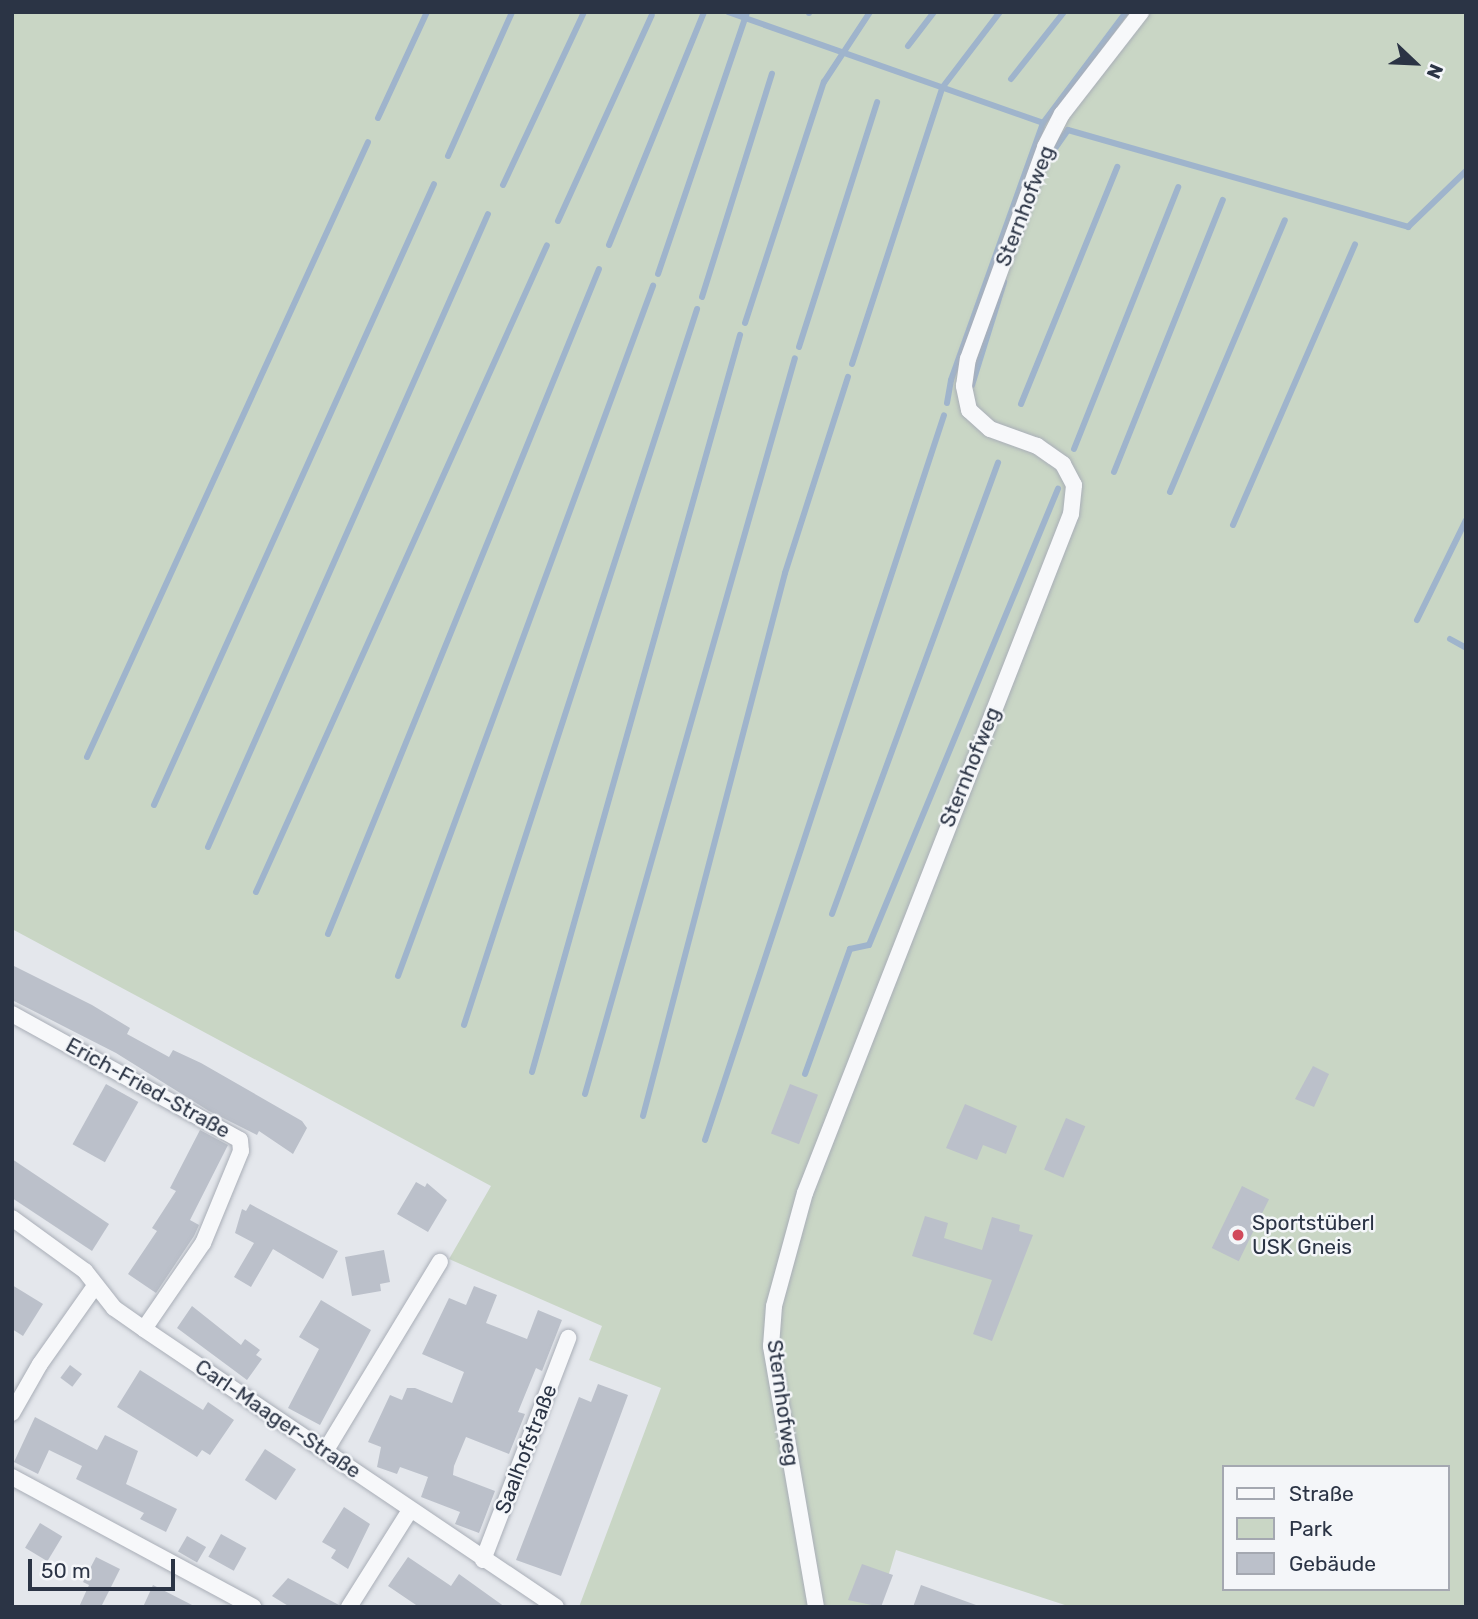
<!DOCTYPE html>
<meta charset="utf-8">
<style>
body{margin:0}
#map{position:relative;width:1478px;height:1619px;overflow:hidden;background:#e4e7ec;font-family:Rubik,sans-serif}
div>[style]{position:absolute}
.green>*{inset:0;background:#c9d6c5}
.stream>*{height:6px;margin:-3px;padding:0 3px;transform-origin:3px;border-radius:3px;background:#9fb4cc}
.building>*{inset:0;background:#bbc0ca;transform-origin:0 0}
.roads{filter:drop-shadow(0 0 2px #a9aeb7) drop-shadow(0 0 2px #a9aeb7)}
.minor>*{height:16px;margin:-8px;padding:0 8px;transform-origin:8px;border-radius:8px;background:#f7f8fa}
.dots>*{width:19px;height:19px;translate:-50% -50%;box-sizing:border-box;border:4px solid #f4f6f9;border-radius:50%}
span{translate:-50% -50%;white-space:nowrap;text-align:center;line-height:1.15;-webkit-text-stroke:5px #f4f6f9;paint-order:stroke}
.street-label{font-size:21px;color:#2b3445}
.poi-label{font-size:21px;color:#2b3445}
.left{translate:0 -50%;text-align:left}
.frame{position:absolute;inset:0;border:14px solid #2b3445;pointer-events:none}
.legend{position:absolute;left:1222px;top:1465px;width:228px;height:126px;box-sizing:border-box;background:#f4f6f9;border:2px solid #a4a8b1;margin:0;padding:9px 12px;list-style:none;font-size:21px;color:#2b3445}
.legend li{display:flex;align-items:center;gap:14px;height:35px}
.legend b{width:35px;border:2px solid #a4a8b1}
.north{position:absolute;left:1380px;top:28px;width:70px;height:70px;-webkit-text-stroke:5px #f4f6f9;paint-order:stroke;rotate:113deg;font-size:19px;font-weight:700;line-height:28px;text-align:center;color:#2b3445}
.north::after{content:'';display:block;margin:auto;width:24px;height:32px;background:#2b3445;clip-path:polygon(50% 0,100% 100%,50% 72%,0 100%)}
.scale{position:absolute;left:28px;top:1559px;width:147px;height:32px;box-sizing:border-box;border:4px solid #2b3445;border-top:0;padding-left:9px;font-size:21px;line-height:24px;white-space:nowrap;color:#2b3445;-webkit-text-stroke:5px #f4f6f9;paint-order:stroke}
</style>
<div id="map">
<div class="green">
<div style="clip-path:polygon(evenodd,12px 12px,1466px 12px,1466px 1607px,1071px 1607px,896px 1550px,879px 1607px,579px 1607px,661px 1388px,589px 1360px,602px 1326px,449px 1259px,491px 1186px,12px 929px,12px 12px,1224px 1467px,1448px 1467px,1448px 1589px,1224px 1589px,1224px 1467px)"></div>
</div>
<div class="stream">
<div style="left:728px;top:12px;width:334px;rotate:19.4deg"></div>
<div style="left:809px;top:13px;width:1px;rotate:-90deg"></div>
<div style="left:908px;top:46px;width:43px;rotate:-52.6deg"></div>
<div style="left:1011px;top:79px;width:85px;rotate:-51.7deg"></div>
<div style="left:378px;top:118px;width:117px;rotate:-65.2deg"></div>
<div style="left:448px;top:156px;width:158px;rotate:-66deg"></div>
<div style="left:1049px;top:157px;width:33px;rotate:-55deg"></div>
<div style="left:1068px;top:130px;width:354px;rotate:15.9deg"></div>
<div style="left:1408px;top:227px;width:81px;rotate:-44deg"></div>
<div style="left:503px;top:185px;width:191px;rotate:-64.9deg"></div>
<div style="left:558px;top:221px;width:226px;rotate:-65.5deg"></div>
<div style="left:609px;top:245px;width:252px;rotate:-67.8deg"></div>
<div style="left:658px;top:274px;width:277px;rotate:-71.2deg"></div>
<div style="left:702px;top:297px;width:234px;rotate:-72.6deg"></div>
<div style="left:745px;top:323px;width:254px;rotate:-71.9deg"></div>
<div style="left:824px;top:82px;width:84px;rotate:-56.7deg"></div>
<div style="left:799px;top:347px;width:257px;rotate:-72.3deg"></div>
<div style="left:852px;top:364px;width:290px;rotate:-71.9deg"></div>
<div style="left:942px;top:88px;width:96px;rotate:-52.7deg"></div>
<div style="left:972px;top:385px;width:108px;rotate:-72.7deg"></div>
<div style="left:947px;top:403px;width:23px;rotate:-80deg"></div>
<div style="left:951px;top:380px;width:273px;rotate:-70.3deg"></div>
<div style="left:1043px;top:123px;width:139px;rotate:-53.2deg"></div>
<div style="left:1021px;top:404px;width:256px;rotate:-67.9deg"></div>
<div style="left:1074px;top:449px;width:282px;rotate:-68.3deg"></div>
<div style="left:1114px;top:472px;width:293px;rotate:-68.2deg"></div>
<div style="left:1170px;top:492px;width:295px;rotate:-67.1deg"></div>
<div style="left:1233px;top:525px;width:306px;rotate:-66.5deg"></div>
<div style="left:1417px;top:620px;width:111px;rotate:-63.9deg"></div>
<div style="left:1450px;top:639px;width:18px;rotate:29deg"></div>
<div style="left:87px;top:757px;width:676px;rotate:-65.44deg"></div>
<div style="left:154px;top:805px;width:681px;rotate:-65.73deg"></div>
<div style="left:208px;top:847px;width:692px;rotate:-66.14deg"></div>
<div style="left:256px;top:892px;width:709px;rotate:-65.78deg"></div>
<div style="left:832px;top:914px;width:481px;rotate:-69.8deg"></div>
<div style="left:328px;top:934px;width:718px;rotate:-67.83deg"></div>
<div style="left:398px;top:976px;width:736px;rotate:-69.72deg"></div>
<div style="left:464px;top:1025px;width:753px;rotate:-71.97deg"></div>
<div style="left:532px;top:1072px;width:766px;rotate:-74.24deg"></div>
<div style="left:805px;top:1074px;width:133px;rotate:-70.2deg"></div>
<div style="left:850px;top:949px;width:19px;rotate:-12deg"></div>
<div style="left:869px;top:945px;width:494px;rotate:-67.5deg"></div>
<div style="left:585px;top:1094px;width:765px;rotate:-74.08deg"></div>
<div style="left:643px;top:1116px;width:561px;rotate:-75.34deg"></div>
<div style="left:785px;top:573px;width:206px;rotate:-72.2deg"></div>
<div style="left:705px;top:1140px;width:763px;rotate:-71.75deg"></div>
</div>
<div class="building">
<div style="clip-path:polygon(12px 965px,92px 1005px,130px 1028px,127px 1034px,169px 1057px,173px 1050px,201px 1063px,302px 1121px,307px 1128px,293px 1154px,259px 1131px,257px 1135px,209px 1111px,116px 1053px,12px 1000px)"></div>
<div style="clip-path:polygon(1313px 1066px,1329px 1074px,1314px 1107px,1295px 1099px)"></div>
<div style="left:106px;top:1084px;width:37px;height:69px;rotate:29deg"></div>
<div style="left:790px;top:1084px;width:30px;height:53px;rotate:21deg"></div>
<div style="clip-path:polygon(965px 1104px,1017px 1126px,1006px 1154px,983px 1145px,977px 1160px,946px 1148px)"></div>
<div style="left:1066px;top:1118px;width:21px;height:56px;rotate:23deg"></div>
<div style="clip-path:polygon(200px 1130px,228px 1145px,190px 1220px,199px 1225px,194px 1236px,156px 1293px,128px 1274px,157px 1231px,152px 1228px,176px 1191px,170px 1188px)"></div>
<div style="clip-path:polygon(12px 1159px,109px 1224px,92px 1251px,12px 1198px)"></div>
<div style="clip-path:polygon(416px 1182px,425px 1187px,427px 1183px,447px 1200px,428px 1232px,397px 1214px)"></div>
<div style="left:1242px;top:1186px;width:30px;height:69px;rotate:26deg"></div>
<div style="clip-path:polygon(250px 1204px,338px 1251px,323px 1279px,273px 1249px,251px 1287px,234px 1277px,254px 1243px,235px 1233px,242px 1209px,246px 1211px)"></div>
<div style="clip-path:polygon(925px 1216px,948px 1223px,944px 1238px,982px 1250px,992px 1217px,1020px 1225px,1019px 1231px,1033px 1235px,992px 1341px,973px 1334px,992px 1280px,912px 1256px)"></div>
<div style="clip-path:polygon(384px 1250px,390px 1282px,380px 1284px,381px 1291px,352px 1296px,345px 1257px)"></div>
<div style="clip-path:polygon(12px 1285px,43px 1304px,23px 1336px,12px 1329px)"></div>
<div style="clip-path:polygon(474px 1286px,497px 1295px,486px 1323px,527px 1339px,538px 1310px,562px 1320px,542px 1371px,536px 1368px,518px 1412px,525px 1414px,509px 1454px,466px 1437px,454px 1466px,453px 1475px,495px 1491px,479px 1533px,455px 1524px,460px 1512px,421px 1497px,428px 1477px,400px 1467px,397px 1474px,377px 1467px,381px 1447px,368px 1442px,390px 1395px,402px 1400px,407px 1388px,415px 1388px,452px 1403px,464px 1372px,422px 1354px,449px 1298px,466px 1305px)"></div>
<div style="clip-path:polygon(321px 1300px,371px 1330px,320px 1425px,288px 1408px,319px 1349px,299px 1337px)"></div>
<div style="clip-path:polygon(192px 1306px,241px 1345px,245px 1339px,260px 1350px,256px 1355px,262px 1359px,247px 1380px,177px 1328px)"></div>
<div style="left:70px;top:1365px;width:15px;height:16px;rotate:37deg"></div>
<div style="clip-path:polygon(140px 1370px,203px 1410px,208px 1402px,234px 1420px,210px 1455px,202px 1450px,197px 1457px,117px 1407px)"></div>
<div style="clip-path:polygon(598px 1384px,628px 1395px,561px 1576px,516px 1560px,579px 1397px,591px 1402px)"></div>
<div style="clip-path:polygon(35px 1417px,97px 1450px,105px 1435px,138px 1451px,126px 1484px,177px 1509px,166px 1532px,140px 1519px,144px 1513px,76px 1479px,82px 1466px,49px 1450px,38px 1474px,14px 1462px)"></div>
<div style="left:265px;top:1449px;width:37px;height:37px;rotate:33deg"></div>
<div style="clip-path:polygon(344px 1507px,370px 1524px,348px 1569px,331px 1558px,336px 1550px,322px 1542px)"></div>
<div style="left:40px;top:1523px;width:26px;height:29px;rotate:31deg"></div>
<div style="left:221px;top:1534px;width:29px;height:26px;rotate:29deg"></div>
<div style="left:187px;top:1536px;width:22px;height:18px;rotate:30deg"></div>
<div style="clip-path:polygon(96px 1557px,120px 1569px,101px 1607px,79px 1607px,89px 1585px,83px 1582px)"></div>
<div style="clip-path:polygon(408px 1557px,451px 1586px,459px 1574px,505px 1607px,419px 1607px,388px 1586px)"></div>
<div style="clip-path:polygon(862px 1564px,893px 1575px,881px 1607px,848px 1600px)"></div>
<div style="clip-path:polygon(288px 1578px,339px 1605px,339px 1607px,290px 1607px,272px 1596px)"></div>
<div style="clip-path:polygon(153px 1585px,196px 1607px,143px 1607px)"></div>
<div style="clip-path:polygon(921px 1585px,976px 1605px,976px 1607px,913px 1607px)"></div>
</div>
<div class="roads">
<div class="minor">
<div style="left:12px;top:1014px;width:260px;rotate:28.9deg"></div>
<div style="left:240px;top:1140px;width:11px;rotate:85deg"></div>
<div style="left:241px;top:1151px;width:100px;rotate:112.4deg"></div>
<div style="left:203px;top:1243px;width:104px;rotate:124.5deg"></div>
<div style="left:12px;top:1218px;width:90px;rotate:36deg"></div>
<div style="left:85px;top:1271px;width:47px;rotate:51.9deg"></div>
<div style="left:114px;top:1308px;width:37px;rotate:35deg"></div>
<div style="left:144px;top:1329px;width:497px;rotate:34deg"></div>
<div style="left:12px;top:1413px;width:56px;rotate:-60.3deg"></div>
<div style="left:40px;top:1364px;width:95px;rotate:-54.8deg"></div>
<div style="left:326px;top:1450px;width:220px;rotate:-58.8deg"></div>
<div style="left:12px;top:1477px;width:274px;rotate:28.3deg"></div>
<div style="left:483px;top:1560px;width:238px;rotate:-69deg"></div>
<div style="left:349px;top:1607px;width:115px;rotate:-57.8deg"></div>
<div style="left:816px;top:1607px;width:265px;rotate:-99.8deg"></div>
<div style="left:771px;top:1346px;width:40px;rotate:-85.7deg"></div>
<div style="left:774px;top:1306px;width:117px;rotate:-74.7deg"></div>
<div style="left:805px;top:1193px;width:729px;rotate:-68.61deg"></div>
<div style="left:1071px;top:514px;width:29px;rotate:-84deg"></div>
<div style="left:1074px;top:485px;width:24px;rotate:-118deg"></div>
<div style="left:1063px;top:464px;width:32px;rotate:-145deg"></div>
<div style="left:1037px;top:446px;width:50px;rotate:-160.1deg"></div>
<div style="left:990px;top:429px;width:28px;rotate:-138deg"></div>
<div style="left:969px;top:410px;width:25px;rotate:-102deg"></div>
<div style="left:964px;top:386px;width:27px;rotate:-82deg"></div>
<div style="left:968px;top:359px;width:226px;rotate:-70deg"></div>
<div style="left:1045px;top:147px;width:37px;rotate:-63deg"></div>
<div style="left:1062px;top:114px;width:129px;rotate:-52.2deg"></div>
</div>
</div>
<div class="dots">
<div style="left:1238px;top:1235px;background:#d1495b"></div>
</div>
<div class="street-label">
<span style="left:1025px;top:206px;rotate:-69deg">Sternhofweg</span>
<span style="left:970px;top:767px;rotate:-68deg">Sternhofweg</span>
<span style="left:148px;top:1088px;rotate:29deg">Erich-Fried-Straße</span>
<span style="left:783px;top:1403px;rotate:82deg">Sternhofweg</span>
<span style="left:278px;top:1419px;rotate:34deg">Carl-Maager-Straße</span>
<span style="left:526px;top:1449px;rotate:-69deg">Saalhofstraße</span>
</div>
<div class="poi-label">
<span class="left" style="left:1252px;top:1235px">Sportstüberl<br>USK Gneis</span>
</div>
<div class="frame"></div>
<ul class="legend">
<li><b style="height:9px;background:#f7f8fa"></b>Straße</li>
<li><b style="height:19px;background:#c9d6c5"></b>Park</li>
<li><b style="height:19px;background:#bbc0ca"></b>Gebäude</li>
</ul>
<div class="north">N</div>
<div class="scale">50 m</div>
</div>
